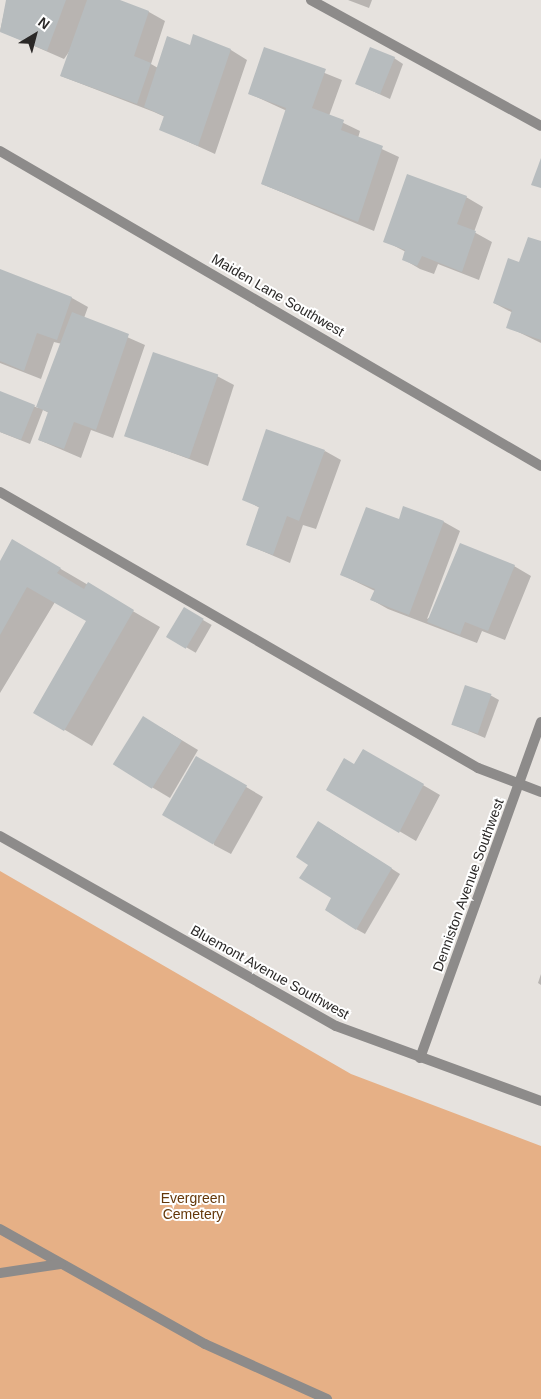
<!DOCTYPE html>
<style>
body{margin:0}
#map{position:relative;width:541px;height:1399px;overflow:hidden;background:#e6e2de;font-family:Helvetica,sans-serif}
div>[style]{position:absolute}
.green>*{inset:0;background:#e6b086}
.shadow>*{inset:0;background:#0003;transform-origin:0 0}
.building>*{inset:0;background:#b7bcbe;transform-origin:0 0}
.service>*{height:10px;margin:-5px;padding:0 5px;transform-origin:5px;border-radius:5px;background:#8d8b8a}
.minor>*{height:10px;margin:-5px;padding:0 5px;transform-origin:5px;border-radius:5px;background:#8d8b8a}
span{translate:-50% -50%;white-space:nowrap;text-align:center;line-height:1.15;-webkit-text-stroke:4px #fff;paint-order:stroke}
.street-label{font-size:14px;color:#2a2827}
.park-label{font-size:14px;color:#643709}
.north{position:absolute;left:10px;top:10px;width:50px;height:50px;-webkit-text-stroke:4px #fff;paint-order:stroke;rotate:37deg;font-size:14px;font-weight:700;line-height:20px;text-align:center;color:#2a2827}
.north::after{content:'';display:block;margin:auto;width:18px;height:22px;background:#2a2827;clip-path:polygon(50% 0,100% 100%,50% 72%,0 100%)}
</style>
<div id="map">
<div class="green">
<div style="clip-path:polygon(0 871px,351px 1074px,541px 1146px,541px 1399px,0 1399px)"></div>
</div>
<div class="shadow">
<div style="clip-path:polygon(7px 0,117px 0,149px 12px,165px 21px,151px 64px,158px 68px,190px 47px,231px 50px,247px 60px,215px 154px,160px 129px,165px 117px,154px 112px,61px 76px,71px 49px,64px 59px,0 31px)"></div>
<div style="clip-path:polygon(348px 0,372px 0,369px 8px)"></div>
<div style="clip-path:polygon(265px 49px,342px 80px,329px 116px,360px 131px,358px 138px,399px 157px,374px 231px,262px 184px,287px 111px,250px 94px)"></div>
<div style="clip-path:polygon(394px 58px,403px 64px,390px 99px,357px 84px)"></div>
<div style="clip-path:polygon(466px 197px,483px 207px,474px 232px,492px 242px,479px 280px,438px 264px,434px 274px,420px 269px,403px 259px,406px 252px,385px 241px)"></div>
<div style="clip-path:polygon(541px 243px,541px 343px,508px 327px,513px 313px,494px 303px)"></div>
<div style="clip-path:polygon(0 270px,72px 298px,88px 307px,84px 318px,145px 345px,113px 438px,91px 430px,81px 458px,39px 440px,49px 413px,43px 410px,30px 444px,0 432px,0 392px,38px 408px,62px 344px,54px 342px,41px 379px,0 363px)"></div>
<div style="clip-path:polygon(217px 376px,234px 385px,208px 466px,127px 436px)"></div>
<div style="clip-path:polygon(325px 451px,341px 460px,316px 529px,303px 525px,290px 563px,248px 545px,260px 508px,244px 499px)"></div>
<div style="clip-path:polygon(400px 521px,444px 522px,460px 531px,427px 619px,514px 566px,531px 576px,505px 640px,482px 631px,477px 643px,388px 609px,372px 600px,375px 591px,342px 575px)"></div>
<div style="clip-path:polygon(13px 541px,160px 627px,92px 746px,35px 712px,88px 621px,55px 602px,0 693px,0 563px)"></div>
<div style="left:184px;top:609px;width:32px;height:32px;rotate:30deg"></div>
<div style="clip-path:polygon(490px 695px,499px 700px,485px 738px,452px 724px)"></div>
<div style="clip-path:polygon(160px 727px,198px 750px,170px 798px,115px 765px)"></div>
<div style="clip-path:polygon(363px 750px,440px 795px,416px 841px,328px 789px,355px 766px)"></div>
<div style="clip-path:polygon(197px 758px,263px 797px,231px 854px,214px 845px)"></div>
<div style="clip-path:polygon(327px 827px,400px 874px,365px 934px,356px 929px,310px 864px)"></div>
<div style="clip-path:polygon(541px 974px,541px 985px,538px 983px)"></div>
</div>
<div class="building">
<div style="clip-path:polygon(6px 0,66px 0,47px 51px,0 32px)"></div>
<div style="clip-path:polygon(87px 0,120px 0,149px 11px,134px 56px,151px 63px,137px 104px,60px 76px)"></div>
<div style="clip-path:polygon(193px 34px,231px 49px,198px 146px,159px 130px,164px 116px,144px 107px,167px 36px,190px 45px)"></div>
<div style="clip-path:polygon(264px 47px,326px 69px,312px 108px,344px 120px,341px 130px,383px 146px,358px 222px,261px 184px,286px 108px,248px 94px)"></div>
<div style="left:370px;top:47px;width:27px;height:40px;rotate:22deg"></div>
<div style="clip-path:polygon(541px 158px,541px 188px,531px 185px)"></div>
<div style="clip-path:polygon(407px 174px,467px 196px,457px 224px,476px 231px,462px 272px,422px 256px,417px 266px,402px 260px,405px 250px,383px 242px)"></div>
<div style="clip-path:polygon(528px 237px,541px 241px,541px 340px,506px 328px,512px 310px,493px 303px,508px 258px,519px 262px)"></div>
<div style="clip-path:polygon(0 269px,72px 297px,57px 340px,37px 333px,24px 371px,0 361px)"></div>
<div style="clip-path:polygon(72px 312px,129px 334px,96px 430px,74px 422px,64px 449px,38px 440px,48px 412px,36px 407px)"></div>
<div style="left:153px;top:352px;width:69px;height:89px;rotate:19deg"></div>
<div style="clip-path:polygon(0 391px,35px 405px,21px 440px,0 432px)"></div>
<div style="clip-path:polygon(266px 429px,325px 450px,299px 521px,287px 516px,273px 555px,246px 545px,259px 507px,242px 500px)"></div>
<div style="clip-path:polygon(403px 506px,444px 521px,409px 615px,370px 600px,375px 589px,340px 575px,366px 507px,399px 519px)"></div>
<div style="clip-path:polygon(12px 539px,61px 568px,57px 573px,84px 589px,88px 582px,134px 610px,64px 731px,33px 713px,86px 621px,27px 587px,0 635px,0 561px)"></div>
<div style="clip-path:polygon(460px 543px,515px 565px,488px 631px,465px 622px,460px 635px,427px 622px)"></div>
<div style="left:184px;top:607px;width:23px;height:35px;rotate:31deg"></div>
<div style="left:465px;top:685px;width:28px;height:42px;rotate:19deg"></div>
<div style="left:143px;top:716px;width:46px;height:57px;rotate:32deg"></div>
<div style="clip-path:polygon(363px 749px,424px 784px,399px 833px,326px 790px,344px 758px,354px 764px)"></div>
<div style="left:196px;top:756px;width:59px;height:68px;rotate:30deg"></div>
<div style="clip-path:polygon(318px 821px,392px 868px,356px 930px,325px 910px,331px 898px,299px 878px,308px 865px,296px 857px)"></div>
</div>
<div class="service">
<div style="left:311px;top:0;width:262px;rotate:28.7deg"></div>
<div style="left:0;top:492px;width:552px;rotate:30deg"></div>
<div style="left:478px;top:768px;width:67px;rotate:20.9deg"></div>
<div style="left:0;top:1229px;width:235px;rotate:29.3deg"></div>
<div style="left:205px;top:1344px;width:134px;rotate:24.3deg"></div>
<div style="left:0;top:1273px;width:61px;rotate:-8.5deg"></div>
</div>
<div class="minor">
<div style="left:0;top:151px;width:626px;rotate:30.21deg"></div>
<div style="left:0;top:836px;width:386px;rotate:29.5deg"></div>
<div style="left:336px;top:1026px;width:218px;rotate:20.1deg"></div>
<div style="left:420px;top:1058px;width:357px;rotate:-70.2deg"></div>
</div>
<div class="street-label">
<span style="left:278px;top:295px;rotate:30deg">Maiden Lane Southwest</span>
<span style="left:468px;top:885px;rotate:-70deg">Denniston Avenue Southwest</span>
<span style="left:270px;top:972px;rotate:29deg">Bluemont Avenue Southwest</span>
</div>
<div class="park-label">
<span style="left:193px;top:1206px">Evergreen<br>Cemetery</span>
</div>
<div class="north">N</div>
</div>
